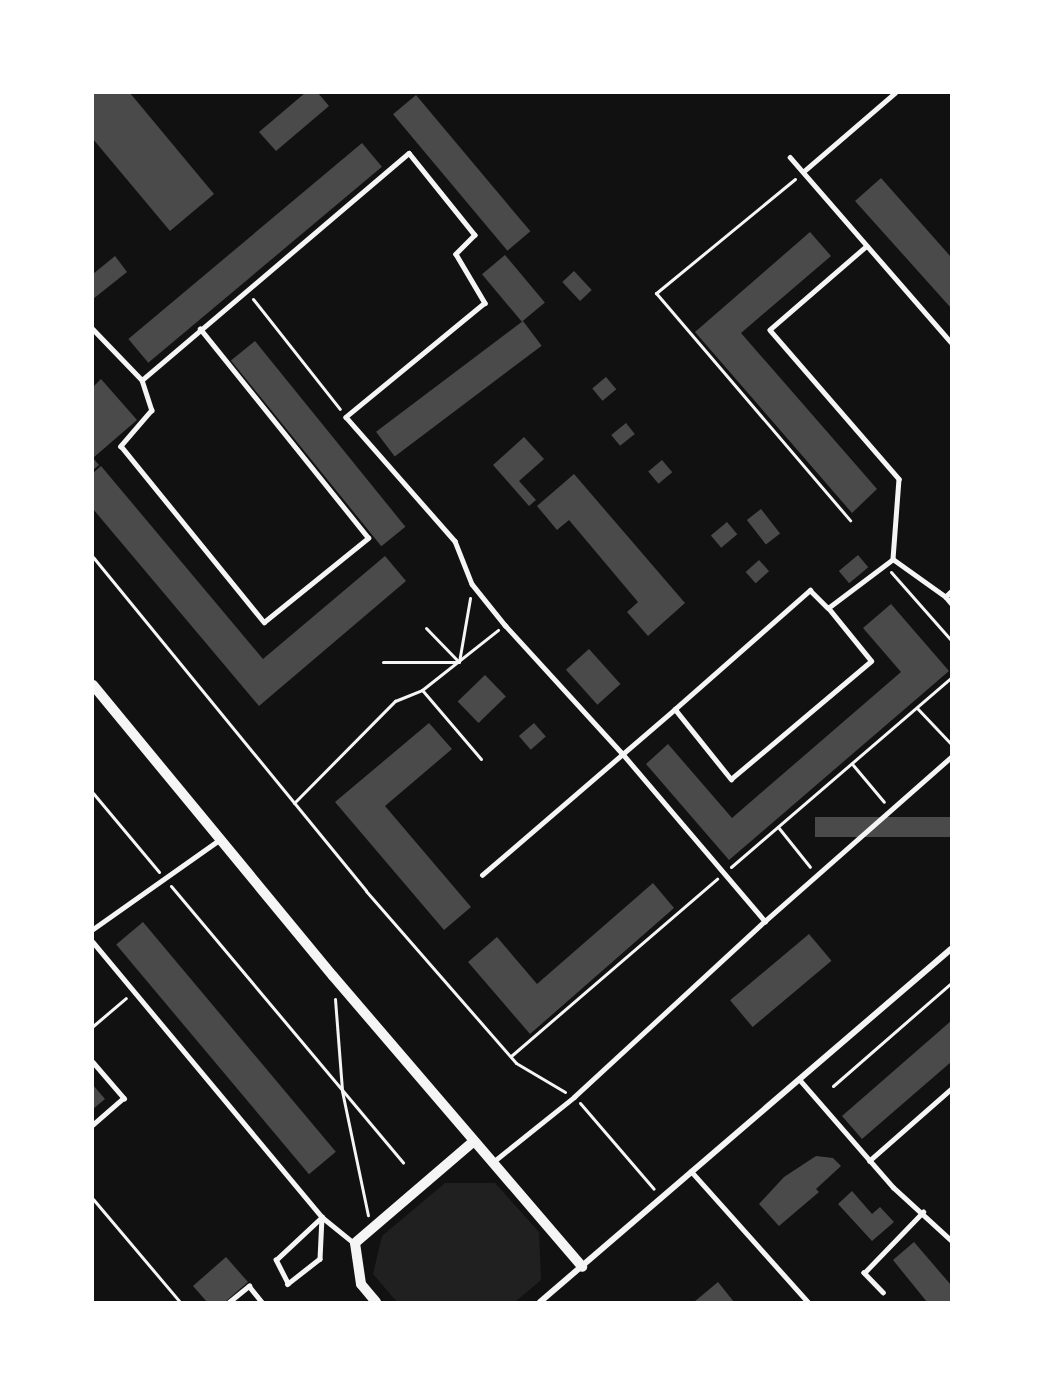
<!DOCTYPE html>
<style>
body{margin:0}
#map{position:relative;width:1044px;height:1395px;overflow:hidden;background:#111;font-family:Helvetica,sans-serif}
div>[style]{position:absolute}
.green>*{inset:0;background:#202020}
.building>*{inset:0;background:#4a4a4a;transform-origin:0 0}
.path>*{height:3px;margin:-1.5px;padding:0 1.5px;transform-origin:1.5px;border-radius:1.5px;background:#f5f5f5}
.service>*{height:4.5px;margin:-2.25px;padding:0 2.25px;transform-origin:2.25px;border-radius:2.25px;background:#f5f5f5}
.minor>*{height:6px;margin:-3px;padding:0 3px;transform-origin:3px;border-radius:3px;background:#f5f5f5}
.tertiary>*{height:10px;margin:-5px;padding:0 5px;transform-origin:5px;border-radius:5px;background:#f5f5f5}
span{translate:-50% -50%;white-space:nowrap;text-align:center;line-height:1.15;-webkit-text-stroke:5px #fff;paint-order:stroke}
.frame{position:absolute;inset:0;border:94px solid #fff;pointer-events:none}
</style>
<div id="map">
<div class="green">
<div style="clip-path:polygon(445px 1183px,495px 1183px,539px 1232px,541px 1280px,515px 1302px,397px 1302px,373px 1274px,382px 1236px)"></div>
</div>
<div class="building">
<div style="clip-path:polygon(93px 93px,130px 93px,214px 194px,170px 231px,93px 139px)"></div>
<div style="clip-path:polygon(305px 93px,318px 93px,329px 106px,276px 151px,259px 132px)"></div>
<div style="left:416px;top:95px;width:178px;height:30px;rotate:50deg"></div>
<div style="left:362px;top:143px;width:31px;height:305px;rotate:50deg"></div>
<div style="clip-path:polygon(881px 178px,951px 257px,951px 308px,855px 201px)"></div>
<div style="clip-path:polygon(810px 232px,831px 256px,741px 333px,877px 489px,852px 513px,695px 332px)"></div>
<div style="left:505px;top:255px;width:62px;height:30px;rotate:50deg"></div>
<div style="clip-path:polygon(115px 256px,127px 272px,93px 299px,93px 274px)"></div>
<div style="left:574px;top:271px;width:26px;height:16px;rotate:47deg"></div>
<div style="left:523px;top:321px;width:31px;height:184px;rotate:53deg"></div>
<div style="left:255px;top:341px;width:239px;height:31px;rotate:51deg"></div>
<div style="left:606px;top:377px;width:16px;height:18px;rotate:50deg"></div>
<div style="clip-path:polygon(101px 379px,137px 420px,93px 458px,99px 465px,93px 470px,93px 387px)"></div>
<div style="left:626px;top:423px;width:14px;height:19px;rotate:51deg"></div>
<div style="clip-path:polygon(524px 437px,544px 459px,519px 481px,536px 500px,529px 506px,493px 465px)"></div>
<div style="left:662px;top:460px;width:16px;height:18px;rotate:50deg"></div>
<div style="clip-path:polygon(101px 466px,263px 659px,385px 556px,406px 581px,259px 706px,93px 509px,93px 473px)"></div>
<div style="clip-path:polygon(574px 474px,685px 603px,648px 636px,627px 612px,638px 602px,569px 520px,557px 530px,537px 506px)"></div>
<div style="left:761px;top:509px;width:31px;height:18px;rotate:52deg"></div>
<div style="left:727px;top:522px;width:16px;height:21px;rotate:50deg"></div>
<div style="left:858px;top:555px;width:16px;height:25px;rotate:50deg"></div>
<div style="left:759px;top:560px;width:15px;height:18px;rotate:48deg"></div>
<div style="clip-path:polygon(891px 604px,949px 671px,729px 860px,646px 764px,668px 744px,732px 818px,901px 672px,863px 628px)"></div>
<div style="left:589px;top:649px;width:47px;height:31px;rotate:48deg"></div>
<div style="left:485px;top:675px;width:30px;height:38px;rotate:46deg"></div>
<div style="clip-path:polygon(429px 723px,452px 749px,385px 806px,471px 907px,444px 930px,335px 802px)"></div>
<div style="left:534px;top:723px;width:18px;height:20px;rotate:49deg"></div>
<div style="left:951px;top:817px;width:20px;height:136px;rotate:90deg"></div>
<div style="clip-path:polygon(653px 883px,674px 908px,530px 1034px,468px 962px,497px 937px,537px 984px)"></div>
<div style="left:143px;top:922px;width:300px;height:35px;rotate:50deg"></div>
<div style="left:809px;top:934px;width:35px;height:103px;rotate:50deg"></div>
<div style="clip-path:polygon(951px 1021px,951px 1062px,862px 1139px,842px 1116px)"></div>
<div style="clip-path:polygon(93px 1085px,105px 1099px,93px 1109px)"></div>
<div style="clip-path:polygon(816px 1156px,833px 1158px,841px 1166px,816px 1189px,819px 1192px,779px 1226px,759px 1204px,784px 1177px)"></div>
<div style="clip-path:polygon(852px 1191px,872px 1214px,880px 1207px,894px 1222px,872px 1241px,838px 1204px)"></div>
<div style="clip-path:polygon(914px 1242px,951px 1285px,951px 1302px,927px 1302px,893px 1260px)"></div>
<div style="clip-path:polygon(226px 1257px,248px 1282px,225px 1302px,207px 1302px,193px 1286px)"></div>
<div style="clip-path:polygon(718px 1282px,734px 1302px,694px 1302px)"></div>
</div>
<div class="path">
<div style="left:795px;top:179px;width:180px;rotate:140.6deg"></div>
<div style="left:656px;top:293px;width:299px;rotate:49.5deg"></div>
<div style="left:253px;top:299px;width:140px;rotate:51.7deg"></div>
<div style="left:93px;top:557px;width:431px;rotate:50.7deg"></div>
<div style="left:366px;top:891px;width:228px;rotate:48.9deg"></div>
<div style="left:516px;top:1063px;width:57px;rotate:30.6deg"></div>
<div style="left:891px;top:572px;width:91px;rotate:48.6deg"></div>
<div style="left:426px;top:628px;width:47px;rotate:45.9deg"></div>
<div style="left:383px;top:662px;width:74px"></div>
<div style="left:459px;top:662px;width:65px;rotate:-80.2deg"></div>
<div style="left:917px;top:708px;width:50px;rotate:46.6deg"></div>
<div style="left:481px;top:759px;width:91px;rotate:-130.5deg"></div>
<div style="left:422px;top:690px;width:97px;rotate:-38.3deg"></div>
<div style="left:853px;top:765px;width:48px;rotate:50deg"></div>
<div style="left:93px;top:793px;width:103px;rotate:50.1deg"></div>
<div style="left:294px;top:803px;width:144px;rotate:-45.3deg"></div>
<div style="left:395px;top:701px;width:29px;rotate:-22deg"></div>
<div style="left:778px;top:827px;width:51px;rotate:51.3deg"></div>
<div style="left:731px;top:867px;width:290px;rotate:-40.7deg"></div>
<div style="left:171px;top:886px;width:361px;rotate:50deg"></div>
<div style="left:335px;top:999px;width:92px;rotate:85.6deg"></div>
<div style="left:342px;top:1091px;width:127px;rotate:78.2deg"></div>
<div style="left:93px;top:1026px;width:43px;rotate:-40.3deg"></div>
<div style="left:511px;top:1056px;width:272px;rotate:-40.7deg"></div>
<div style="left:833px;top:1086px;width:157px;rotate:-41.1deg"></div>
<div style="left:580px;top:1103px;width:113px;rotate:49.3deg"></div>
<div style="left:93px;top:1199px;width:135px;rotate:49.8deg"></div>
</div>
<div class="service">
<div style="left:790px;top:157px;width:245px;rotate:49deg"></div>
<div style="left:803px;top:172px;width:121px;rotate:-40.7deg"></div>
<div style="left:867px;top:246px;width:128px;rotate:139.1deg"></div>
<div style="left:770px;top:330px;width:197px;rotate:49.1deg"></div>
<div style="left:899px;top:479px;width:80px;rotate:94.3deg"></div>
<div style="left:93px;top:329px;width:71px;rotate:46.1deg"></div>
<div style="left:142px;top:380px;width:350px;rotate:-40.4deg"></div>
<div style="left:409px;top:153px;width:105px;rotate:51.2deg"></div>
<div style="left:475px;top:235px;width:27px;rotate:135deg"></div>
<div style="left:456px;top:254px;width:57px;rotate:59.4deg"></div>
<div style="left:485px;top:303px;width:180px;rotate:140.6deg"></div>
<div style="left:346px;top:417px;width:165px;rotate:48.7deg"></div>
<div style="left:455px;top:541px;width:46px;rotate:68.4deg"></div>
<div style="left:472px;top:584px;width:53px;rotate:51.2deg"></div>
<div style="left:505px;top:625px;width:173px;rotate:47.6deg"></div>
<div style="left:622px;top:753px;width:221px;rotate:49.6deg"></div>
<div style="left:142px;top:380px;width:32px;rotate:72deg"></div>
<div style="left:152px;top:410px;width:48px;rotate:130.7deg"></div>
<div style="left:121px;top:446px;width:227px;rotate:50.9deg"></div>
<div style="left:264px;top:622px;width:134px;rotate:-38.9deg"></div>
<div style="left:368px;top:538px;width:268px;rotate:-128.8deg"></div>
<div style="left:951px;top:592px;width:7px;rotate:135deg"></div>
<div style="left:946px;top:597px;width:8px;rotate:50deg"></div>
<div style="left:675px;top:709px;width:180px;rotate:-41.4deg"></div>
<div style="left:810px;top:590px;width:25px;rotate:45deg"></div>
<div style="left:482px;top:875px;width:255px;rotate:-40.7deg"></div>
<div style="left:675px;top:709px;width:90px;rotate:51.3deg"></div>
<div style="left:731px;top:779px;width:183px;rotate:-40.1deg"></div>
<div style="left:871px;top:661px;width:68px;rotate:-129.1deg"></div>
<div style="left:828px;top:608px;width:81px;rotate:-37deg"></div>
<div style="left:893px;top:559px;width:65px;rotate:35.6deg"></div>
<div style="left:93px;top:929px;width:154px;rotate:-35.2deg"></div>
<div style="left:93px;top:942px;width:358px;rotate:50.2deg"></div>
<div style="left:322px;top:1217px;width:41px;rotate:39.1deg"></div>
<div style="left:93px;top:1062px;width:48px;rotate:49.3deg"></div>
<div style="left:124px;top:1098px;width:41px;rotate:138.9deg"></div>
<div style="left:800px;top:1080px;width:142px;rotate:49deg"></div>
<div style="left:893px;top:1187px;width:79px;rotate:42.4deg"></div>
<div style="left:869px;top:1161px;width:109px;rotate:-41.3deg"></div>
<div style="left:493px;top:1162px;width:104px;rotate:-38.7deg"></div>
<div style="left:574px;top:1097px;width:260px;rotate:-42.7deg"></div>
<div style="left:765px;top:921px;width:248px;rotate:-41.4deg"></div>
<div style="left:691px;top:1171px;width:176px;rotate:48.2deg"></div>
<div style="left:322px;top:1217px;width:42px;rotate:92.7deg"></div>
<div style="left:320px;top:1259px;width:41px;rotate:142deg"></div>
<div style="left:288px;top:1284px;width:27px;rotate:-117deg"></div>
<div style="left:276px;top:1260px;width:63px;rotate:-43.1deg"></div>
<div style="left:883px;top:1293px;width:28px;rotate:-134deg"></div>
<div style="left:864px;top:1273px;width:85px;rotate:-46deg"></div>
<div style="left:229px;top:1302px;width:26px;rotate:-39deg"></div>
<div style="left:249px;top:1286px;width:21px;rotate:51deg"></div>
</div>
<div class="minor">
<div style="left:540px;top:1302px;width:542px;rotate:-40.66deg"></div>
</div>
<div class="tertiary">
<div style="left:93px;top:685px;width:377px;rotate:50.5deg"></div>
<div style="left:333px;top:976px;width:383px;rotate:49.4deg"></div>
<div style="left:376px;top:1302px;width:23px;rotate:-130deg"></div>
<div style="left:361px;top:1284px;width:41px;rotate:-98.3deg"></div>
<div style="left:355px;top:1243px;width:155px;rotate:-40.6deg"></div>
</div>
<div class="frame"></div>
</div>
